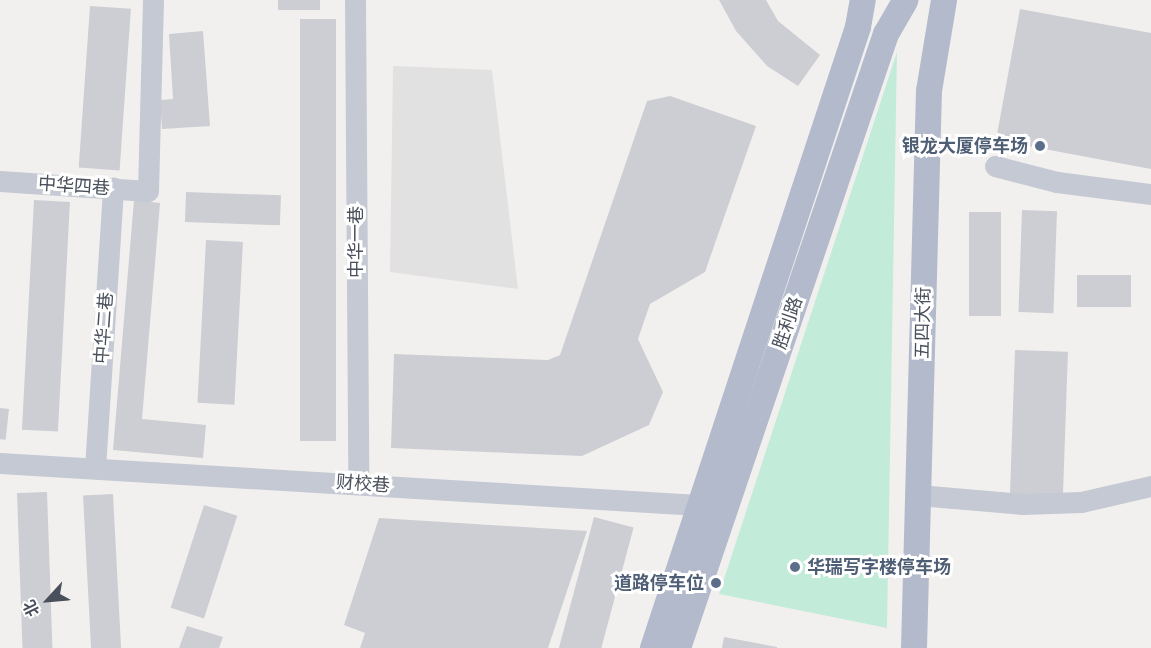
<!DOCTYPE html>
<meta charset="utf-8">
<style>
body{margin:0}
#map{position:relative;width:1151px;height:648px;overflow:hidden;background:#f2f0ef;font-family:"Varela Round","Noto Sans SC",sans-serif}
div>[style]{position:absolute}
.education>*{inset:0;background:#e2e1e1}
.green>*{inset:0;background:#c2ebd9}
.building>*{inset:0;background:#cdced3;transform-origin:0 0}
.minor>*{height:21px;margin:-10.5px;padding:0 10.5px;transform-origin:10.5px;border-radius:10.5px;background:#c4c9d3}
.major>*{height:26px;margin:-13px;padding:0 13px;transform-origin:13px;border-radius:13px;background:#b2bacb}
.dots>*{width:16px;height:16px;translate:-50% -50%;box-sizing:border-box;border:3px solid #fff;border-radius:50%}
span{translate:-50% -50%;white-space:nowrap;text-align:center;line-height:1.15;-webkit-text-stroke:6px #fff;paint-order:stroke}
.service-label{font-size:18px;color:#4e5e75;font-weight:700}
.right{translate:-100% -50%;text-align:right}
.left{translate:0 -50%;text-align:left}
.street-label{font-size:18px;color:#494f5b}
.north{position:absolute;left:18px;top:570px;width:60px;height:60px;-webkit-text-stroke:4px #fff;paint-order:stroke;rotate:244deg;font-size:16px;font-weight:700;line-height:24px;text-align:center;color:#494f5b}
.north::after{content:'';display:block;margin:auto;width:21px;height:27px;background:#494f5b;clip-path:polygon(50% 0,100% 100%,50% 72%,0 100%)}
</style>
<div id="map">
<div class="education">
<div style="clip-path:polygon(393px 66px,492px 70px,518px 289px,390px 272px)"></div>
</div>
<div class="green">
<div style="clip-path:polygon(897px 52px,887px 628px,719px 594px)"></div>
</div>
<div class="building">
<div style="left:278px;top:0;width:42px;height:10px"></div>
<div style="clip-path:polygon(719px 0,766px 0,778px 21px,820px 55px,798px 86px,767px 66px,736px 31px)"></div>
<div style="left:90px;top:6px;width:41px;height:162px;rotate:4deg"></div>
<div style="clip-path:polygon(1020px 9px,1151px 33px,1151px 169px,996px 140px)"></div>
<div style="left:300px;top:19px;width:36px;height:422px"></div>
<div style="clip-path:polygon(203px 31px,210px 126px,162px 129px,160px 100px,173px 99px,169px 34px)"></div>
<div style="clip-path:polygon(670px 96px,756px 126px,705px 272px,650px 304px,638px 339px,663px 392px,649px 425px,582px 456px,391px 448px,394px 354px,548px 360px,560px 355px,647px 101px)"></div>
<div style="left:186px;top:192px;width:95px;height:30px;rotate:2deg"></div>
<div style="left:34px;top:200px;width:36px;height:230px;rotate:3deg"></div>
<div style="clip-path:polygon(134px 200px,160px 203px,142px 419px,206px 425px,203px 458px,113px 450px)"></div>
<div style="left:1022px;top:210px;width:35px;height:102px;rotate:2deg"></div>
<div style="left:969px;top:212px;width:32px;height:104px"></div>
<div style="left:206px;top:240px;width:37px;height:163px;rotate:3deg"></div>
<div style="left:1077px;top:275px;width:54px;height:32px"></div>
<div style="left:1015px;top:350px;width:53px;height:144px;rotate:2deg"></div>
<div style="left:0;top:408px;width:9px;height:31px;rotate:6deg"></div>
<div style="left:47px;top:492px;width:156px;height:30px;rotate:88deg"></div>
<div style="left:113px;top:494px;width:154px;height:30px;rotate:87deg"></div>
<div style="left:204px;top:505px;width:35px;height:108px;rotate:18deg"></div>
<div style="left:594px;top:517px;width:41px;height:136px;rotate:15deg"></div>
<div style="clip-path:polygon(379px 518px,587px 531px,548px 648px,360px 648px,365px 633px,344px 625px)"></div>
<div style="clip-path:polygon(187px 626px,223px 637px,219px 648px,179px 648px)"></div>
<div style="clip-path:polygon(724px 637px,777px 647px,777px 648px,722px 648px)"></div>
</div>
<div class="minor">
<div style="left:355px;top:0;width:483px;rotate:89.6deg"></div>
<div style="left:995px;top:166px;width:64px;rotate:14.5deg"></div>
<div style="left:1057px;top:182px;width:95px;rotate:7.3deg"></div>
<div style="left:0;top:181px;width:148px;rotate:3.9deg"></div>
<div style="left:148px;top:191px;width:191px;rotate:-88.5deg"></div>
<div style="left:0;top:463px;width:716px;rotate:3.44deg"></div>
<div style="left:95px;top:468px;width:281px;rotate:-86.3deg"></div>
<div style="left:918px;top:495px;width:105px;rotate:4.9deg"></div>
<div style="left:1023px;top:504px;width:58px;rotate:-2deg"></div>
<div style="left:1081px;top:502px;width:72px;rotate:-12.9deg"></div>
</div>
<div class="major">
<div style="left:653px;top:648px;width:654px;rotate:-71.73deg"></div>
<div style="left:858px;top:27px;width:27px;rotate:-80deg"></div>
<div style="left:678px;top:648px;width:648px;rotate:-71.29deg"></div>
<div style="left:886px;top:34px;width:39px;rotate:-60deg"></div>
<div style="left:914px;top:648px;width:557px;rotate:-88.46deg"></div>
<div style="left:929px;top:91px;width:92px;rotate:-80.6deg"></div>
</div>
<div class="dots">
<div style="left:1040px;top:146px;background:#5c6f8a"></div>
<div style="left:795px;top:567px;background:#5c6f8a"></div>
<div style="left:716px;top:583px;background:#5c6f8a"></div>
</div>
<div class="service-label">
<span class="right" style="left:1028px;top:146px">银龙大厦停车场</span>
<span class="left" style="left:807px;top:567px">华瑞写字楼停车场</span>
<span class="right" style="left:704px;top:583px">道路停车位</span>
</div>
<div class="street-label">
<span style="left:74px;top:186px;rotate:4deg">中华四巷</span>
<span style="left:356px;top:242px;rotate:-90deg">中华一巷</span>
<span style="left:788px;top:323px;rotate:-71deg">胜利路</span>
<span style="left:923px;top:323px;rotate:-89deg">五四大街</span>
<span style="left:104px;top:328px;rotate:-86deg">中华二巷</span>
<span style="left:363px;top:484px;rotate:4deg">财校巷</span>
</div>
<div class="north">北</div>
</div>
